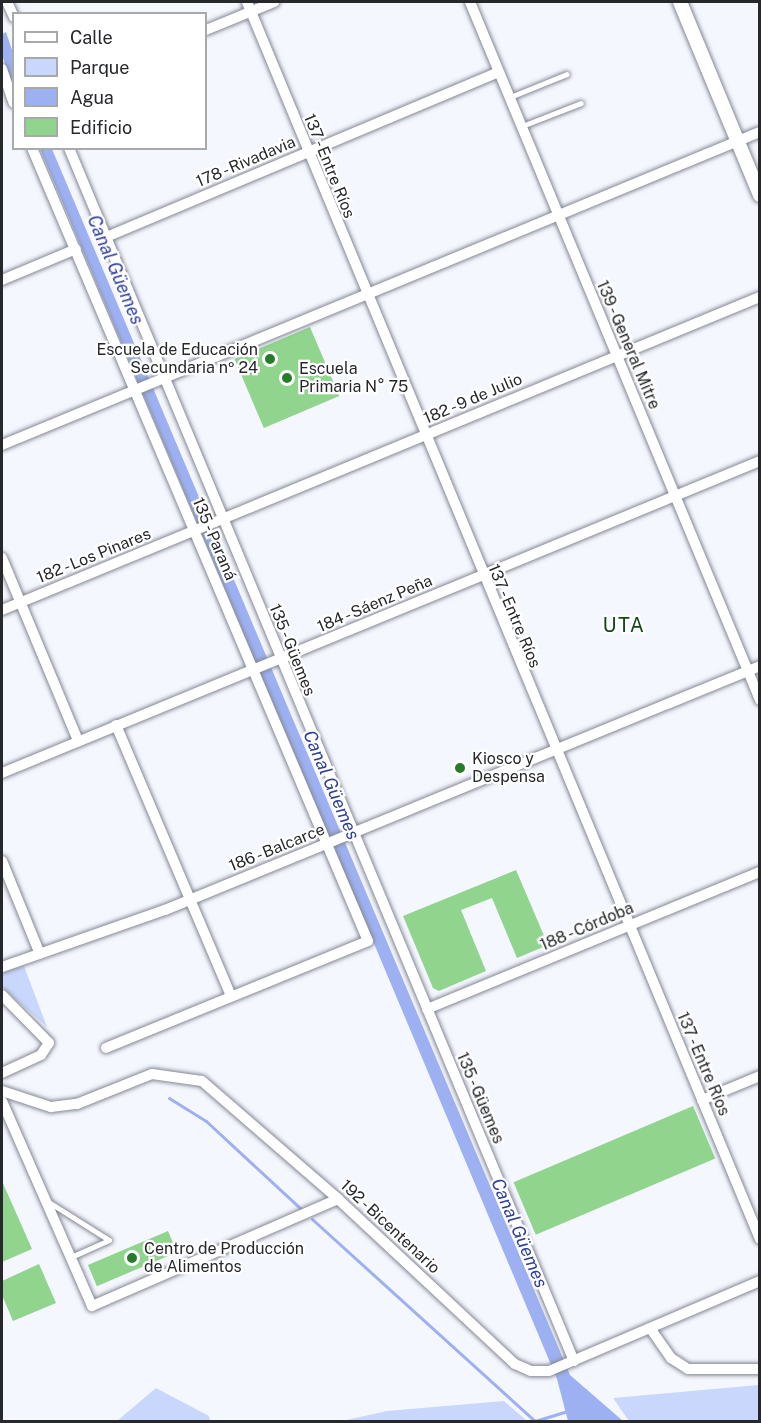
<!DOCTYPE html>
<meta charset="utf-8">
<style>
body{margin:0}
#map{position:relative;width:761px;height:1423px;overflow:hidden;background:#f5f7ff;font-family:"Public Sans",sans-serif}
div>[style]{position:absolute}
.green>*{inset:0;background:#cad7fc}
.water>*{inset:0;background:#9db1f2}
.stream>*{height:3px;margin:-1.5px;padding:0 1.5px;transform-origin:1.5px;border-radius:1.5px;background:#9db1f2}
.building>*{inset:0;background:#90d48e;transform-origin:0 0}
.roads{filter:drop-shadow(0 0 2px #848893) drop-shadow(0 0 2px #848893)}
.service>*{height:5px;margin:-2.5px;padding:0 2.5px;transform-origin:2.5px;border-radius:2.5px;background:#fff}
.minor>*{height:10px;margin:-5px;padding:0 5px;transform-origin:5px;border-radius:5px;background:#fff}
.tertiary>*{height:14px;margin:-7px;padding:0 7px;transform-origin:7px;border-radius:7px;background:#fff}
.dots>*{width:16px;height:16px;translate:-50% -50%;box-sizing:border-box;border:3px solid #fff;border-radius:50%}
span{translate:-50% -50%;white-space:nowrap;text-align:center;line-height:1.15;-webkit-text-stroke:4.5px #fff;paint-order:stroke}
.street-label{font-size:16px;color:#26282c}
.poi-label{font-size:16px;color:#26282c}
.right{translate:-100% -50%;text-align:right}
.left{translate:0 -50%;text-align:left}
.water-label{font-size:18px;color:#2f3f9a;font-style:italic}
.quarter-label{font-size:20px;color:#124915;letter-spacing:1.5px}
.frame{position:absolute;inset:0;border:3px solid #26282c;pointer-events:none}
.legend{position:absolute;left:12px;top:12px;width:195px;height:138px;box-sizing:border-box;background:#fff;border:2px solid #a8a9ab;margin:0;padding:8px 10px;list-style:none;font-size:18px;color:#26282c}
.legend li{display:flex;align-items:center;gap:12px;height:30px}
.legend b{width:30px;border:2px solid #a8a9ab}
</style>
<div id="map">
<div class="green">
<div style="clip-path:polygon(24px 966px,47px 1027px,2px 987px,2px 973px)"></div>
<div style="clip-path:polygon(759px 1385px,759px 1421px,629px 1421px,613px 1398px)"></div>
<div style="clip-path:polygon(156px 1388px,209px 1416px,210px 1421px,117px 1421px)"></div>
<div style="clip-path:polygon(504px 1401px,527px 1421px,342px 1421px,387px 1411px)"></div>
</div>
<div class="water">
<div style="clip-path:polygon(6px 32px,13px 53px,13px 87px,2px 55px,2px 34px)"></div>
<div style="clip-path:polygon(40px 149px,52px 149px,570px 1375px,623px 1421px,568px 1421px,557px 1379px)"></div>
</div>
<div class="stream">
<div style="left:169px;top:1098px;width:44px;rotate:31.9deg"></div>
<div style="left:206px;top:1121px;width:129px;rotate:42.8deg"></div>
<div style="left:312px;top:1219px;width:301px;rotate:42.2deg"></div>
<div style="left:535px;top:1421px;width:34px;rotate:-17deg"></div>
</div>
<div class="building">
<div style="left:310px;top:327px;width:75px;height:82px;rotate:67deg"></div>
<div style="clip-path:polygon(516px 870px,548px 945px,517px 958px,492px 898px,461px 910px,486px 971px,439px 991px,433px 988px,403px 916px)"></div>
<div style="left:693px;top:1106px;width:57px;height:195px;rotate:67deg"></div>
<div style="clip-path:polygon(2px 1181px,32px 1249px,2px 1262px)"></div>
<div style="left:168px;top:1231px;width:23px;height:87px;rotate:67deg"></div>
<div style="clip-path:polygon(39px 1264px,56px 1303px,13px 1321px,2px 1295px,2px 1281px)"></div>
</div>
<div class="roads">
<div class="service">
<div style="left:510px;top:97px;width:61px;rotate:-22deg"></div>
<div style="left:522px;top:126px;width:63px;rotate:-21.3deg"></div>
<div style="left:47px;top:1201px;width:73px;rotate:32.2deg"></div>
<div style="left:109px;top:1240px;width:42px;rotate:155.9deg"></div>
</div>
<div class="minor">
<div style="left:7px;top:2px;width:17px;rotate:65deg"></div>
<div style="left:247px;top:2px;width:1339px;rotate:67.48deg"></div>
<div style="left:470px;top:2px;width:756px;rotate:67.44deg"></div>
<div style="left:206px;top:30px;width:74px;rotate:-22.4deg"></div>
<div style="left:2px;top:69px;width:36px;rotate:71deg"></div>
<div style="left:32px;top:148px;width:861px;rotate:67.04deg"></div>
<div style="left:368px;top:941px;width:283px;rotate:157.8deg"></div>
<div style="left:69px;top:148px;width:1314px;rotate:67.4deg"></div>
<div style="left:104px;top:238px;width:428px;rotate:-22.8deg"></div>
<div style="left:2px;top:280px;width:80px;rotate:-22.7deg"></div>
<div style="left:2px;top:445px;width:820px;rotate:-22.44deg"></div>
<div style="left:2px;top:558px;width:198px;rotate:67.4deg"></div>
<div style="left:2px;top:610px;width:820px;rotate:-22.44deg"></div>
<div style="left:116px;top:725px;width:294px;rotate:67deg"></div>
<div style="left:2px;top:773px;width:820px;rotate:-22.37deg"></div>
<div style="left:2px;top:861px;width:100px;rotate:67.8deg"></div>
<div style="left:2px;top:967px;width:173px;rotate:-19.3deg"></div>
<div style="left:165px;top:910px;width:643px;rotate:-22.3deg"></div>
<div style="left:2px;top:995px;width:67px;rotate:45.6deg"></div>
<div style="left:49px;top:1043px;width:14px;rotate:124deg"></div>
<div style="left:41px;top:1055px;width:43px;rotate:155.2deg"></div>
<div style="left:427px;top:1009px;width:360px;rotate:-22.4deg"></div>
<div style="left:2px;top:1091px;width:52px;rotate:18.1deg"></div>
<div style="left:51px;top:1107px;width:26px;rotate:-7deg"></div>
<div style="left:77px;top:1104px;width:81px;rotate:-21.8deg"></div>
<div style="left:152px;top:1074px;width:50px;rotate:8deg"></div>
<div style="left:202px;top:1081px;width:180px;rotate:40.9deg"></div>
<div style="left:338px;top:1199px;width:242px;rotate:43deg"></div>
<div style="left:515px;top:1364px;width:17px;rotate:24deg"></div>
<div style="left:531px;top:1371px;width:18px"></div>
<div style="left:549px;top:1371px;width:229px;rotate:-23.1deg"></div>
<div style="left:702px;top:1100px;width:63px;rotate:-22.5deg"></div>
<div style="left:2px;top:1101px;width:224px;rotate:66.3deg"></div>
<div style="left:92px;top:1306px;width:268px;rotate:-23.5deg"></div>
<div style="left:650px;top:1328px;width:37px;rotate:55deg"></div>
<div style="left:671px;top:1358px;width:20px;rotate:33deg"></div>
<div style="left:688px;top:1369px;width:72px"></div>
</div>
<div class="tertiary">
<div style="left:680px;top:2px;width:209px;rotate:67.5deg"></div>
</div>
</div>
<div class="dots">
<div style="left:270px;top:359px;background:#267c2a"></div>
<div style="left:287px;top:378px;background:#267c2a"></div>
<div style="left:460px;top:768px;background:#267c2a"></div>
<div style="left:132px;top:1258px;background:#267c2a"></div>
</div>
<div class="street-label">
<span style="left:246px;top:162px;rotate:-23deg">178 - Rivadavia</span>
<span style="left:329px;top:166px;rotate:68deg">137 - Entre Ríos</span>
<span style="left:628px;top:345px;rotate:67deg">139 - General Mitre</span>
<span style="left:473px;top:399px;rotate:-23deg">182 - 9 de Julio</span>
<span style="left:214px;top:539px;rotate:67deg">135 - Paraná</span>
<span style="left:94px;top:556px;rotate:-22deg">182 - Los Pinares</span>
<span style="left:375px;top:604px;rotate:-23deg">184 - Sáenz Peña</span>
<span style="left:514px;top:616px;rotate:67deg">137 - Entre Ríos</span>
<span style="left:292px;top:650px;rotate:68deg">135 - Güemes</span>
<span style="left:277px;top:848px;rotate:-22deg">186 - Balcarce</span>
<span style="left:587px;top:927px;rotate:-23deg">188 - Córdoba</span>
<span style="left:703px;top:1064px;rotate:67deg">137 - Entre Ríos</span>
<span style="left:480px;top:1098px;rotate:67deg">135 - Güemes</span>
<span style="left:390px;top:1227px;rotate:43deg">192 - Bicentenario</span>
</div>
<div class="poi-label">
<span class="right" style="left:258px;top:359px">Escuela de Educación<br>Secundaria nº 24</span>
<span class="left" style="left:299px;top:378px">Escuela<br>Primaria N° 75</span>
<span class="left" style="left:472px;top:768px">Kiosco y<br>Despensa</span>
<span class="left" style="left:144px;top:1258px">Centro de Producción<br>de Alimentos</span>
</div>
<div class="water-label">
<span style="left:115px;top:270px;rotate:67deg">Canal Güemes</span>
<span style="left:331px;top:785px;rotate:67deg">Canal Güemes</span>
<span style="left:519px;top:1233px;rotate:67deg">Canal Güemes</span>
</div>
<div class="quarter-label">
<span style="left:624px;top:625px">UTA</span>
</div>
<div class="frame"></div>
<ul class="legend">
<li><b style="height:8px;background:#fff"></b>Calle</li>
<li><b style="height:16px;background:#cad7fc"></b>Parque</li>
<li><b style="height:16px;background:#9db1f2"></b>Agua</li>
<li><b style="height:16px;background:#90d48e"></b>Edificio</li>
</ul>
</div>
